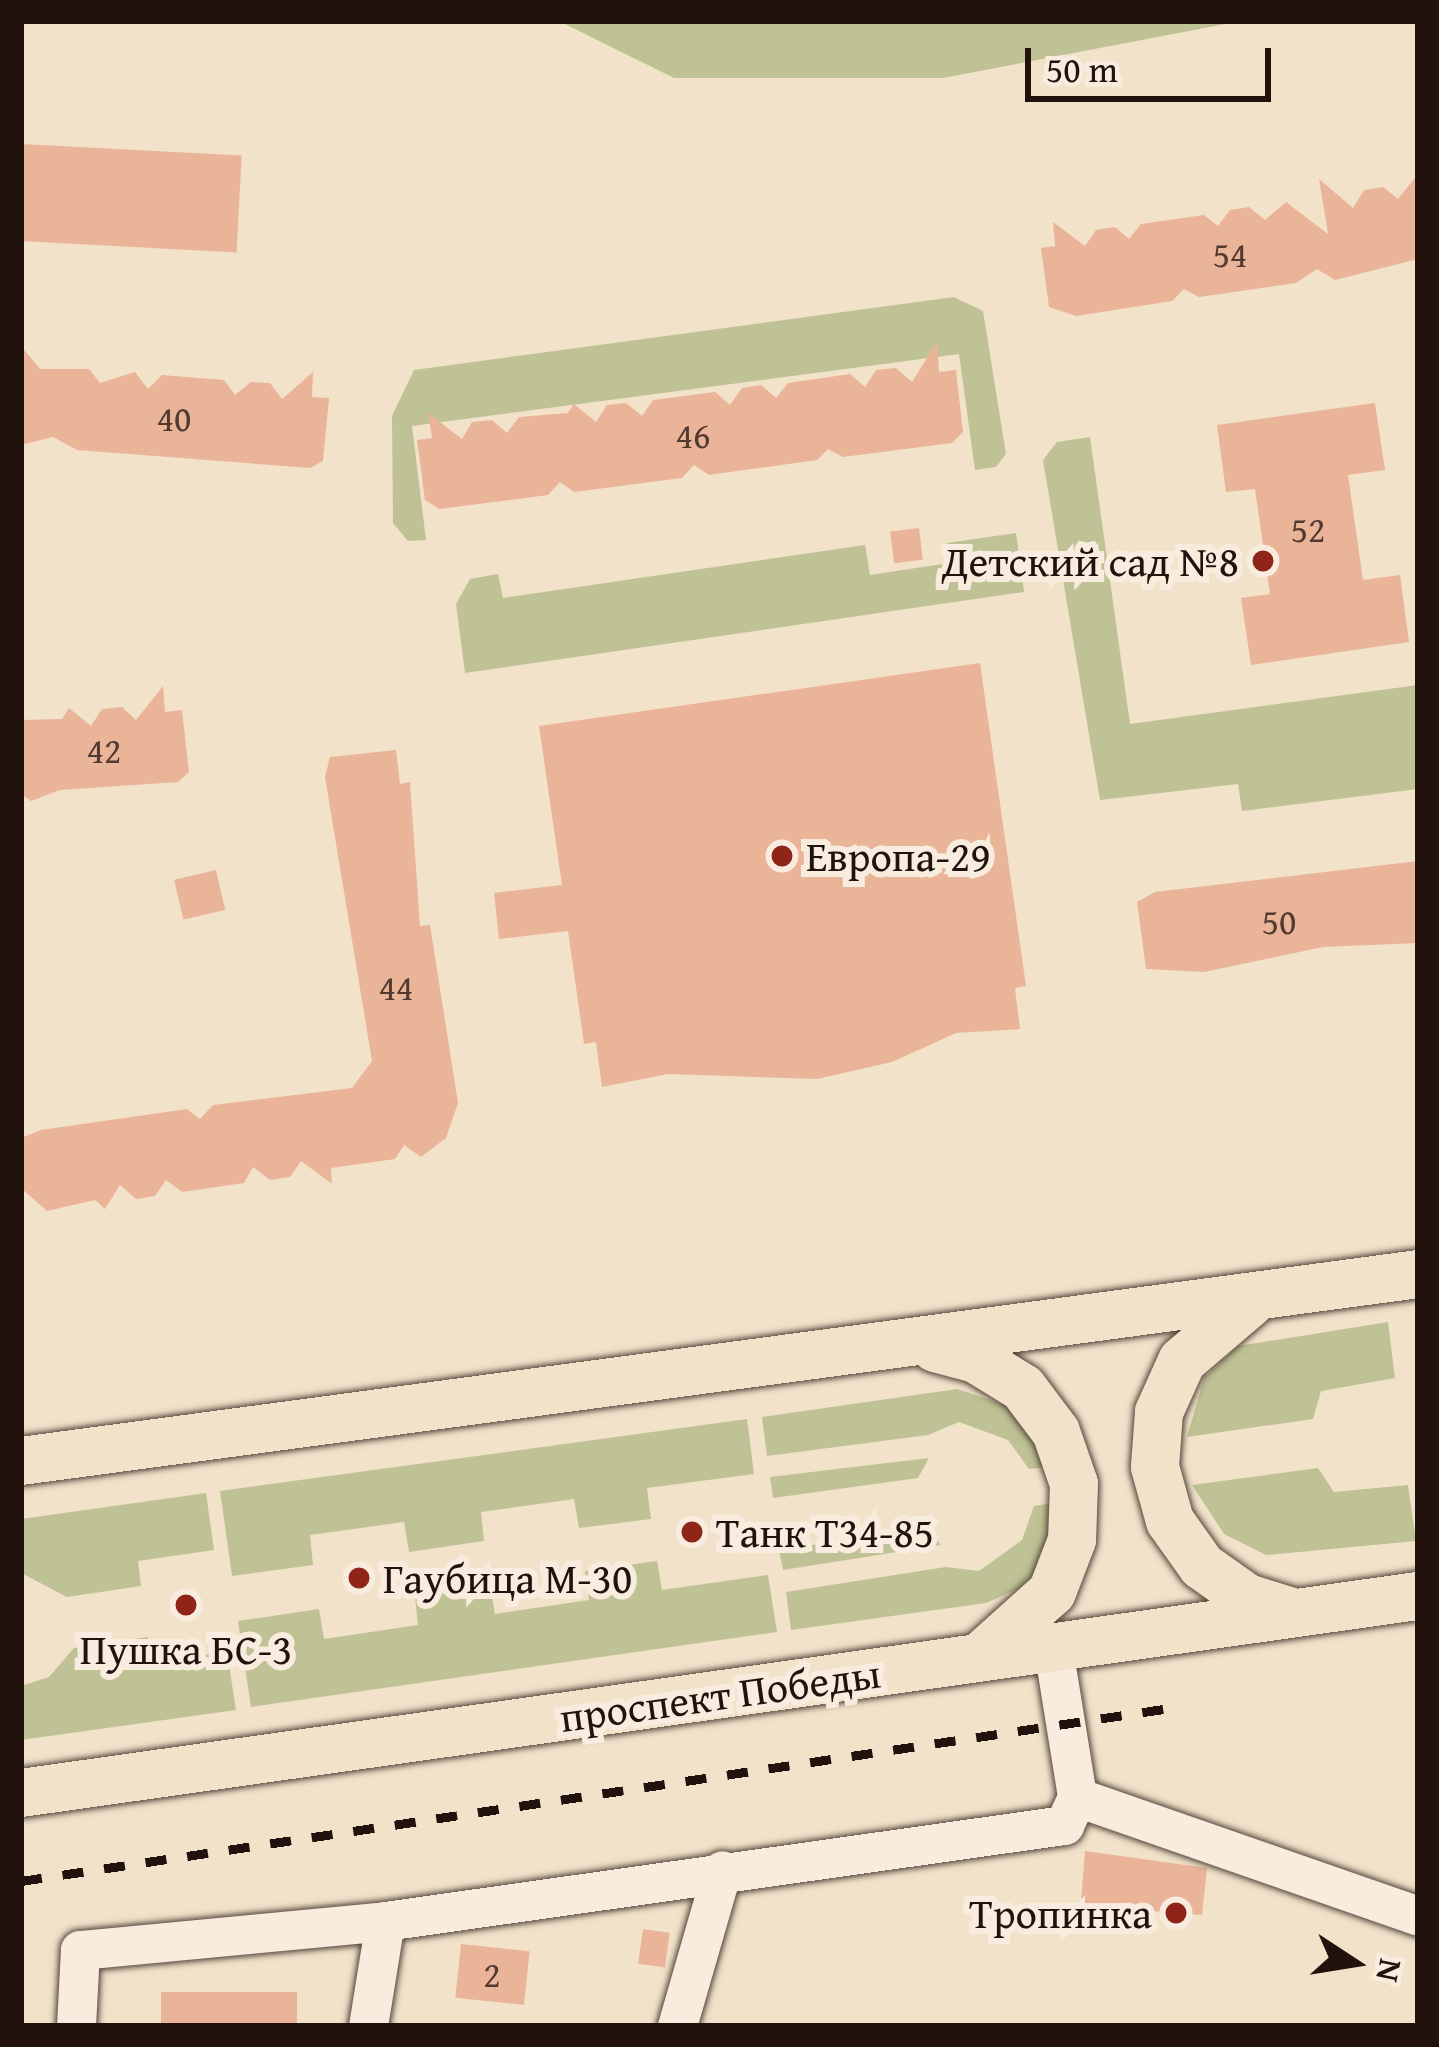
<!DOCTYPE html>
<meta charset="utf-8">
<style>
body{margin:0}
#map{position:relative;width:1439px;height:2047px;overflow:hidden;background:#f2e2ca;font-family:"Gentium Book Plus",serif}
div>[style]{position:absolute}
.green>*{inset:0;background:#bec294}
.building>*{inset:0;background:#eab499;transform-origin:0 0}
.roads{filter:drop-shadow(0 0 3px #55463c) drop-shadow(0 0 3px #55463c)}
.minor>*{height:39px;margin:-19.5px;padding:0 19.5px;transform-origin:19.5px;border-radius:19.5px;background:#f7ecdd}
.major>*{height:48px;margin:-24px;padding:0 24px;transform-origin:24px;border-radius:24px;background:#f2e2ca}
.rail>*{height:9px;margin-top:-4.5px;transform-origin:0;background:repeating-linear-gradient(90deg,#21120d 0 21px,transparent 0 42px)}
.dots>*{width:33px;height:33px;translate:-50% -50%;box-sizing:border-box;border:6px solid #f7ecdd;border-radius:50%}
span{translate:-50% -50%;white-space:nowrap;text-align:center;line-height:1.15;-webkit-text-stroke:12px #f7ecdd;paint-order:stroke}
.number-label{font-size:36px;color:#533a30}
.number-label span{-webkit-text-stroke-width:0}
.poi-label{font-size:42px;color:#21120d}
.right{translate:-100% -50%;text-align:right}
.left{translate:0 -50%;text-align:left}
.street-label{font-size:42px;color:#21120d}
.frame{position:absolute;inset:0;border:24px solid #21120d;pointer-events:none}
.north{position:absolute;left:1295px;top:1903px;width:120px;height:120px;-webkit-text-stroke:9px #f7ecdd;paint-order:stroke;rotate:102deg;font-size:33px;font-weight:700;line-height:48px;text-align:center;color:#21120d}
.north::after{content:'';display:block;margin:auto;width:42px;height:54px;background:#21120d;clip-path:polygon(50% 0,100% 100%,50% 72%,0 100%)}
.scale{position:absolute;left:1025px;top:48px;width:246px;height:54px;box-sizing:border-box;border:6px solid #21120d;border-top:0;padding-left:15px;font-size:36px;line-height:42px;white-space:nowrap;color:#21120d;-webkit-text-stroke:9px #f7ecdd;paint-order:stroke}
</style>
<div id="map">
<div class="green">
<div style="clip-path:polygon(559px 21px,1241px 21px,943px 78px,674px 78px)"></div>
<div style="clip-path:polygon(954px 297px,983px 311px,1006px 454px,996px 467px,975px 470px,959px 354px,412px 426px,426px 540px,408px 541px,393px 523px,392px 416px,414px 370px)"></div>
<div style="clip-path:polygon(1090px 437px,1130px 724px,1418px 685px,1418px 789px,1242px 811px,1238px 784px,1100px 800px,1043px 460px,1057px 442px)"></div>
<div style="clip-path:polygon(1016px 533px,1024px 592px,465px 673px,456px 604px,470px 579px,498px 574px,503px 598px,865px 545px,870px 575px,949px 563px,947px 543px)"></div>
<div style="clip-path:polygon(1388px 1322px,1395px 1378px,1321px 1391px,1313px 1419px,1187px 1437px,1204px 1378px,1238px 1346px)"></div>
<div style="clip-path:polygon(957px 1389px,1018px 1409px,1060px 1466px,1029px 1469px,1008px 1440px,959px 1422px,928px 1435px,767px 1456px,762px 1417px)"></div>
<div style="clip-path:polygon(747px 1419px,754px 1474px,647px 1488px,651px 1519px,579px 1528px,574px 1499px,481px 1512px,484px 1541px,409px 1552px,404px 1522px,310px 1535px,313px 1565px,232px 1576px,220px 1491px)"></div>
<div style="clip-path:polygon(929px 1458px,918px 1478px,773px 1498px,770px 1477px)"></div>
<div style="clip-path:polygon(1318px 1468px,1334px 1492px,1408px 1485px,1416px 1541px,1266px 1555px,1224px 1534px,1192px 1485px)"></div>
<div style="clip-path:polygon(206px 1493px,214px 1550px,138px 1561px,141px 1586px,67px 1597px,21px 1573px,21px 1519px)"></div>
<div style="clip-path:polygon(1064px 1501px,1040px 1567px,1020px 1588px,986px 1603px,791px 1630px,786px 1592px,946px 1567px,979px 1571px,1022px 1540px,1034px 1506px)"></div>
<div style="clip-path:polygon(925px 1528px,941px 1545px,783px 1570px,779px 1550px)"></div>
<div style="clip-path:polygon(657px 1561px,662px 1590px,768px 1575px,777px 1632px,251px 1707px,238px 1621px,319px 1609px,324px 1639px,418px 1625px,415px 1596px,490px 1585px,495px 1614px,589px 1600px,585px 1571px)"></div>
<div style="clip-path:polygon(148px 1637px,152px 1662px,227px 1652px,236px 1710px,21px 1740px,21px 1686px,49px 1677px,74px 1648px)"></div>
</div>
<div class="building">
<div style="left:21px;top:144px;width:221px;height:97px;rotate:3deg"></div>
<div style="clip-path:polygon(1418px 174px,1418px 259px,1335px 280px,1317px 269px,1296px 283px,1199px 297px,1184px 289px,1172px 301px,1076px 316px,1049px 307px,1041px 248px,1055px 246px,1053px 222px,1085px 246px,1096px 230px,1115px 227px,1129px 239px,1141px 224px,1204px 215px,1218px 226px,1230px 210px,1249px 207px,1265px 220px,1286px 202px,1328px 234px,1319px 179px,1353px 208px,1364px 190px,1383px 187px,1398px 199px)"></div>
<div style="clip-path:polygon(937px 342px,939px 372px,956px 370px,963px 432px,952px 443px,843px 457px,828px 449px,817px 460px,709px 475px,694px 465px,682px 478px,574px 492px,560px 482px,548px 495px,439px 509px,425px 500px,417px 440px,432px 438px,428px 413px,462px 439px,472px 422px,492px 420px,507px 433px,519px 417px,568px 413px,574px 404px,596px 422px,607px 405px,626px 403px,642px 416px,653px 400px,715px 392px,730px 405px,742px 388px,761px 385px,776px 398px,788px 383px,850px 374px,865px 387px,876px 370px,896px 368px,912px 382px)"></div>
<div style="clip-path:polygon(21px 346px,40px 369px,89px 369px,100px 383px,135px 372px,148px 389px,162px 375px,224px 380px,235px 395px,251px 382px,270px 383px,282px 399px,313px 372px,312px 397px,329px 398px,323px 461px,310px 468px,77px 450px,53px 437px,21px 445px)"></div>
<div style="clip-path:polygon(1375px 403px,1385px 470px,1348px 475px,1363px 580px,1400px 575px,1409px 642px,1251px 665px,1241px 598px,1270px 594px,1255px 489px,1226px 492px,1217px 425px)"></div>
<div style="left:919px;top:528px;width:32px;height:29px;rotate:83deg"></div>
<div style="clip-path:polygon(980px 663px,1026px 986px,1015px 988px,1020px 1029px,956px 1033px,892px 1062px,817px 1079px,668px 1074px,602px 1087px,596px 1042px,584px 1044px,568px 931px,499px 939px,494px 893px,562px 885px,539px 726px)"></div>
<div style="clip-path:polygon(163px 686px,165px 712px,182px 710px,189px 772px,178px 782px,60px 790px,31px 801px,21px 794px,21px 720px,62px 719px,69px 708px,91px 726px,102px 709px,122px 707px,136px 720px)"></div>
<div style="clip-path:polygon(396px 750px,400px 784px,410px 782px,420px 926px,430px 925px,458px 1103px,446px 1138px,421px 1157px,404px 1145px,395px 1159px,331px 1168px,332px 1184px,301px 1161px,290px 1177px,270px 1180px,253px 1167px,244px 1183px,182px 1192px,166px 1180px,155px 1196px,136px 1199px,120px 1185px,105px 1209px,95px 1200px,47px 1211px,21px 1188px,21px 1138px,41px 1130px,187px 1109px,200px 1119px,213px 1105px,352px 1088px,372px 1061px,325px 777px,330px 757px)"></div>
<div style="clip-path:polygon(1418px 861px,1418px 943px,1323px 947px,1204px 972px,1146px 969px,1137px 902px,1155px 892px)"></div>
<div style="left:216px;top:870px;width:41px;height:43px;rotate:77deg"></div>
<div style="clip-path:polygon(1085px 1851px,1207px 1868px,1202px 1915px,1140px 1910px,1138px 1930px,1079px 1925px)"></div>
<div style="left:643px;top:1929px;width:27px;height:35px;rotate:8deg"></div>
<div style="left:461px;top:1944px;width:69px;height:54px;rotate:6deg"></div>
<div style="left:161px;top:1992px;width:136px;height:34px"></div>
</div>
<div class="roads">
<div class="minor">
<div style="left:1053px;top:1648px;width:151px;rotate:80.8deg"></div>
<div style="left:1077px;top:1797px;width:361px;rotate:19.2deg"></div>
<div style="left:76px;top:2026px;width:76px;rotate:-87deg"></div>
<div style="left:80px;top:1950px;width:306px;rotate:-5.4deg"></div>
<div style="left:385px;top:1921px;width:686px;rotate:-8.05deg"></div>
<div style="left:1064px;top:1825px;width:31px;rotate:-65deg"></div>
<div style="left:368px;top:2026px;width:106px;rotate:-80.8deg"></div>
<div style="left:677px;top:2026px;width:162px;rotate:-73.9deg"></div>
</div>
<div class="major">
<div style="left:1250px;top:1303px;width:89px;rotate:139.5deg"></div>
<div style="left:1182px;top:1361px;width:56px;rotate:114.3deg"></div>
<div style="left:1159px;top:1412px;width:55px;rotate:94.2deg"></div>
<div style="left:1155px;top:1467px;width:56px;rotate:74.5deg"></div>
<div style="left:1170px;top:1521px;width:55px;rotate:54.6deg"></div>
<div style="left:1202px;top:1566px;width:55px;rotate:35.4deg"></div>
<div style="left:1247px;top:1598px;width:47px;rotate:17.3deg"></div>
<div style="left:935px;top:1348px;width:42px;rotate:15deg"></div>
<div style="left:976px;top:1359px;width:55px;rotate:31.7deg"></div>
<div style="left:1023px;top:1388px;width:55px;rotate:53.1deg"></div>
<div style="left:1056px;top:1432px;width:55px;rotate:70.9deg"></div>
<div style="left:1074px;top:1484px;width:56px;rotate:92deg"></div>
<div style="left:1072px;top:1540px;width:56px;rotate:111deg"></div>
<div style="left:1052px;top:1592px;width:94px;rotate:138deg"></div>
<div style="left:21px;top:1461px;width:1409px;rotate:-7.62deg"></div>
<div style="left:21px;top:1793px;width:1411px;rotate:-8.03deg"></div>
</div>
</div>
<div class="rail">
<div style="left:21px;top:1881px;width:1175px;rotate:-8.56deg"></div>
</div>
<div class="dots">
<div style="left:1263px;top:561px;background:#8f2418"></div>
<div style="left:782px;top:856px;background:#8f2418"></div>
<div style="left:692px;top:1532px;background:#8f2418"></div>
<div style="left:359px;top:1578px;background:#8f2418"></div>
<div style="left:186px;top:1605px;background:#8f2418"></div>
<div style="left:1176px;top:1913px;background:#8f2418"></div>
</div>
<div class="number-label">
<span style="left:1230px;top:254px">54</span>
<span style="left:174px;top:418px">40</span>
<span style="left:693px;top:435px">46</span>
<span style="left:1308px;top:529px">52</span>
<span style="left:104px;top:750px">42</span>
<span style="left:1279px;top:921px">50</span>
<span style="left:396px;top:987px">44</span>
<span style="left:492px;top:1974px">2</span>
</div>
<div class="poi-label">
<span class="right" style="left:1239px;top:561px">Детский сад №8</span>
<span class="left" style="left:806px;top:856px">Европа-29</span>
<span class="left" style="left:716px;top:1532px">Танк Т34-85</span>
<span class="left" style="left:383px;top:1578px">Гаубица М-30</span>
<span style="left:186px;top:1649px">Пушка БС-3</span>
<span class="right" style="left:1152px;top:1913px">Тропинка</span>
</div>
<div class="street-label">
<span style="left:720px;top:1695px;rotate:-8deg">проспект Победы</span>
</div>
<div class="frame"></div>
<div class="north">N</div>
<div class="scale">50 m</div>
</div>
